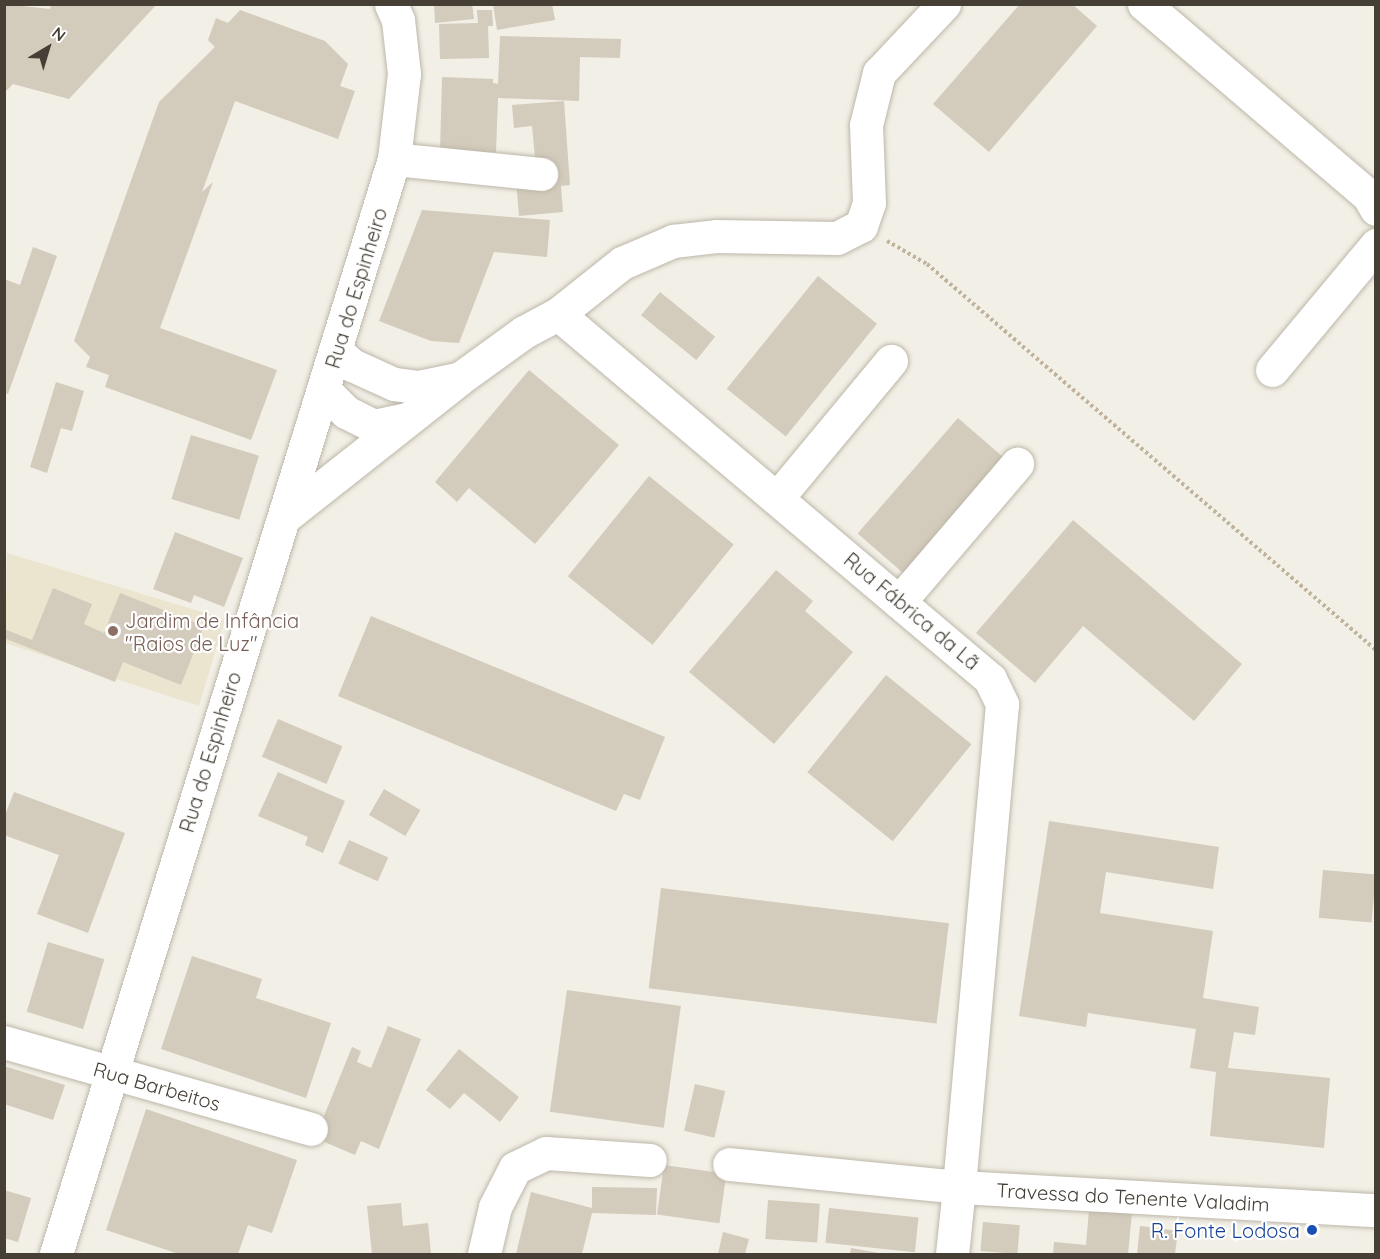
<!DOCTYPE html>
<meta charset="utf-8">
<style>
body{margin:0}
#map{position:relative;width:1380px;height:1259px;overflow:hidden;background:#f2efe6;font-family:Quicksand,sans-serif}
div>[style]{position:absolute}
.education>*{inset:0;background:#ebe5d0}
.building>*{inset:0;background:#d3cbbc;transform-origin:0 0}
.path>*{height:4px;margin-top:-2px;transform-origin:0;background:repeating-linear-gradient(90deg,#bfb39b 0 3px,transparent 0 6px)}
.roads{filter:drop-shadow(0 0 2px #bdb7a9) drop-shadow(0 0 2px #bdb7a9)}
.minor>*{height:33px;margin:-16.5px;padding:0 16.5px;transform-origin:16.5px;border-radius:16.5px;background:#fff}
.dots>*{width:16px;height:16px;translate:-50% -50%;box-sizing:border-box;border:3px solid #fff;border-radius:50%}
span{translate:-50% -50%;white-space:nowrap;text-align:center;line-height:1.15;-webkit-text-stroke:4.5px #fff;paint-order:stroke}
.street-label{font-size:20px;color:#453f36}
.education-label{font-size:20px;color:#785e54}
.left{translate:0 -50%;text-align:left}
.transit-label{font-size:20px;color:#164399}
.right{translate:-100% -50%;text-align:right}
.frame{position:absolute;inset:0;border:6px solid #453f36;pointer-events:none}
.north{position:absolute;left:18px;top:18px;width:60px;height:60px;-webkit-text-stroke:4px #fff;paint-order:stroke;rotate:38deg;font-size:16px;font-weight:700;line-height:24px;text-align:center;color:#453f36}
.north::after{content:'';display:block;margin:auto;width:21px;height:27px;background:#453f36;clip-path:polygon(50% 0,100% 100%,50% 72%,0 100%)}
</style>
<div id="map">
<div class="education">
<div style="clip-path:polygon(7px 553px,225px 619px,199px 706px,5px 643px)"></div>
</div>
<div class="building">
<div style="clip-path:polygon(4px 4px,50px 9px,51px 4px,157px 4px,69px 99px,13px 84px,4px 93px)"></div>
<div style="clip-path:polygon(434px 4px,472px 4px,474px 19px,435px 23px)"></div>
<div style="clip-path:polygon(493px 4px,552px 4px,555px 20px,497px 30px)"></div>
<div style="clip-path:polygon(1020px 4px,1072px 4px,1097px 26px,989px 152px,933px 104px)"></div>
<div style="clip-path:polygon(240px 10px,325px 41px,348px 64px,340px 86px,355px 91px,338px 139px,235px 101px,202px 192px,213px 182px,160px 328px,277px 370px,251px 440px,105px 387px,109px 375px,86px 367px,90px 357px,74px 341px,159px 102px,215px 47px,208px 40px,216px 18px,228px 23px)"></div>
<div style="clip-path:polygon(477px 10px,492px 10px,493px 26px,488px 26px,489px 58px,440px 59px,439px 24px,478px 23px)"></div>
<div style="clip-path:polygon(500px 36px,621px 39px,620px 58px,580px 57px,579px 101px,498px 98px,496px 152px,440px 151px,442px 77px,493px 79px,493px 83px,498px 84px)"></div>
<div style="clip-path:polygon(564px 101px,570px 185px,561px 186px,563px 212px,519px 216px,516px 181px,537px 180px,532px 126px,514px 128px,512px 105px)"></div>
<div style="clip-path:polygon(422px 210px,550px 220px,547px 257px,494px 252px,459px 343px,431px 341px,379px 321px)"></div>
<div style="clip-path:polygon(33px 247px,57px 256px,8px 394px,4px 393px,4px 279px,20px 285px)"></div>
<div style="left:818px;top:276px;width:76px;height:145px;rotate:39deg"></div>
<div style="left:660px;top:292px;width:71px;height:30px;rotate:39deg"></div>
<div style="clip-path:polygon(529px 370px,619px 445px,535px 544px,469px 488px,457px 502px,435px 482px)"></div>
<div style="clip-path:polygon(56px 382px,84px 391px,72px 431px,61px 428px,47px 473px,30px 467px)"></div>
<div style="left:958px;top:418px;width:74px;height:153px;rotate:41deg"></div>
<div style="left:191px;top:435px;width:71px;height:67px;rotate:17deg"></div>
<div style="left:649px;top:476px;width:109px;height:129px;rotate:39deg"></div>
<div style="clip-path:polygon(1073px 520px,1242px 664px,1194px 721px,1083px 626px,1035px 683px,976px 633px)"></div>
<div style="clip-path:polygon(175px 532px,243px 558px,224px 607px,194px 595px,191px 603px,153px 589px)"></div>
<div style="clip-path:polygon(776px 570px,813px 601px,805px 611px,853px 652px,774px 744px,689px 672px)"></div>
<div style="clip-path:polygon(53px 588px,92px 604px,84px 624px,104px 633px,120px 593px,204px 626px,181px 685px,123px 662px,115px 682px,4px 638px,4px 629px,32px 640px)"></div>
<div style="clip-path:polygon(371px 616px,665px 737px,640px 800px,624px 794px,616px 811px,338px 696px)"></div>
<div style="left:886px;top:675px;width:110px;height:125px;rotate:39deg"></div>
<div style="left:278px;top:719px;width:70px;height:41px;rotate:23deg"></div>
<div style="clip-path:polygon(278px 772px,345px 801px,323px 853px,305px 845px,308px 837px,258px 816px)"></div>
<div style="left:384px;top:789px;width:42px;height:30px;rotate:30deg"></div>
<div style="clip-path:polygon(14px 792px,125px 833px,88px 933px,37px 914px,59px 855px,4px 835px,4px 818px)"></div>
<div style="clip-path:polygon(1049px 821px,1219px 847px,1213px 889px,1106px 872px,1100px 913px,1213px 931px,1203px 998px,1259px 1007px,1255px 1035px,1234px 1032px,1228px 1068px,1330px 1078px,1324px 1148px,1210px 1136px,1216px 1072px,1190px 1068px,1196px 1029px,1088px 1013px,1086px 1027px,1019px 1016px)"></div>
<div style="left:349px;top:840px;width:43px;height:26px;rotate:24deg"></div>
<div style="left:1323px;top:870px;width:53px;height:48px;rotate:5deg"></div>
<div style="left:661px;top:888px;width:290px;height:101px;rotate:7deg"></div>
<div style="left:48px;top:942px;width:59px;height:73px;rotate:17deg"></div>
<div style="clip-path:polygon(192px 956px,262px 979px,256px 998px,331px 1023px,306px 1098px,161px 1049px)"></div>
<div style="left:567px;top:990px;width:115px;height:123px;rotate:8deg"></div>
<div style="clip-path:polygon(388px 1026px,421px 1039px,379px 1149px,361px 1141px,355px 1155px,315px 1138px,352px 1047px,361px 1051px,357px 1062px,371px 1068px)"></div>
<div style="clip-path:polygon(459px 1049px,519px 1097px,500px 1122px,464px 1093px,450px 1109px,426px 1090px)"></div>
<div style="clip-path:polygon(4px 1066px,65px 1085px,53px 1120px,4px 1104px)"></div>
<div style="left:695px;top:1084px;width:31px;height:48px;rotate:13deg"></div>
<div style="clip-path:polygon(146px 1109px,297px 1160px,272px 1233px,248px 1225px,238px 1254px,179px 1254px,106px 1230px)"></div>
<div style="left:664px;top:1165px;width:63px;height:50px;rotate:8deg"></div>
<div style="clip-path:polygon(592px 1187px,657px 1188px,656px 1215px,592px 1213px,582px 1254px,516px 1254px,531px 1192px,592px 1208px)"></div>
<div style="clip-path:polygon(4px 1190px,31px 1198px,18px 1242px,4px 1238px)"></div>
<div style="left:768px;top:1200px;width:52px;height:39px;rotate:4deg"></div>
<div style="clip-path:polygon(401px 1203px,403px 1226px,428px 1223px,431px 1254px,372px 1254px,367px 1206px)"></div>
<div style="left:829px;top:1208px;width:90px;height:35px;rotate:6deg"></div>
<div style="clip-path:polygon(1089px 1210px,1132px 1213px,1128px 1254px,1053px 1254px,1054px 1242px,1086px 1245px)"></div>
<div style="left:983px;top:1222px;width:37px;height:29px;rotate:5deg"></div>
<div style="clip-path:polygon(1140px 1226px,1178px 1231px,1175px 1254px,1137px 1254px)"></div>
<div style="clip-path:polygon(723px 1232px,749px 1239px,745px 1254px,718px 1254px)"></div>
<div style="clip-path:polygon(851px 1248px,879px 1253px,879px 1254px,850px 1254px)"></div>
</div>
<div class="path">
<div style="left:887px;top:241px;width:46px;rotate:29.9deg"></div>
<div style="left:927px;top:264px;width:592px;rotate:40.69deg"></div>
</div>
<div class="roads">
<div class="minor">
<div style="left:1144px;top:4px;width:294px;rotate:40.5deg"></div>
<div style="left:1368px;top:195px;width:16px;rotate:60deg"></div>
<div style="left:394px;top:159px;width:148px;rotate:5.8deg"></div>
<div style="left:558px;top:314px;width:82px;rotate:-38.6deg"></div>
<div style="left:622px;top:263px;width:56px;rotate:-23.3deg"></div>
<div style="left:673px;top:241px;width:43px;rotate:-6.6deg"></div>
<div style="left:716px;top:236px;width:121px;rotate:0.9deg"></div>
<div style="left:837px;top:238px;width:27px;rotate:-27deg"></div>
<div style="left:861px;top:226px;width:24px;rotate:-71deg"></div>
<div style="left:869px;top:203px;width:78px;rotate:-92.2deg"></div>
<div style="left:866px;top:125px;width:54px;rotate:-76deg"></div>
<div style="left:879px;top:73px;width:95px;rotate:-46.7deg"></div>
<div style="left:337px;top:352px;width:20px;rotate:41deg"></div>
<div style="left:352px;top:365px;width:46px;rotate:24.3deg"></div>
<div style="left:394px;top:384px;width:25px;rotate:7deg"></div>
<div style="left:419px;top:387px;width:39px;rotate:-12deg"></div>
<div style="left:1272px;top:370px;width:163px;rotate:-50.2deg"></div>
<div style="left:325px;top:391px;width:30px;rotate:45deg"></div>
<div style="left:346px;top:412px;width:31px;rotate:27deg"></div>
<div style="left:374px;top:426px;width:34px;rotate:-12deg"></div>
<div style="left:778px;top:497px;width:177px;rotate:-50.3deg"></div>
<div style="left:287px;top:515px;width:219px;rotate:-38.3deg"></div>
<div style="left:459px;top:379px;width:80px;rotate:-35.9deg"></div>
<div style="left:524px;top:332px;width:38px;rotate:-28deg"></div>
<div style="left:558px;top:314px;width:566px;rotate:40.19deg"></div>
<div style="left:990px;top:679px;width:28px;rotate:64deg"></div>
<div style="left:1002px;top:704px;width:485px;rotate:95.1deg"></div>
<div style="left:959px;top:1187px;width:231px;rotate:-174.3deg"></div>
<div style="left:899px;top:602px;width:182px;rotate:-49.5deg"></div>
<div style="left:4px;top:1042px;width:319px;rotate:15.8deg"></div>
<div style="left:56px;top:1254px;width:1146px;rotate:-72.85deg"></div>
<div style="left:394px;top:159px;width:86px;rotate:-83.3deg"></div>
<div style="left:404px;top:74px;width:54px;rotate:-96.3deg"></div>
<div style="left:398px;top:20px;width:17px;rotate:-114deg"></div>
<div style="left:484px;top:1254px;width:48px;rotate:-76.8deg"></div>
<div style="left:495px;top:1207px;width:44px;rotate:-62.9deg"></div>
<div style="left:515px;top:1168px;width:34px;rotate:-26deg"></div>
<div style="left:546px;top:1153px;width:104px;rotate:3.9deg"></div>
<div style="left:952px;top:1254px;width:67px;rotate:-84deg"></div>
<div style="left:959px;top:1187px;width:418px;rotate:3.2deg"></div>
</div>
</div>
<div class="dots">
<div style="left:113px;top:631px;background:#8d6e63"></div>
<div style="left:1312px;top:1230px;background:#1a4fb4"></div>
</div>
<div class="street-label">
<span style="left:356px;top:288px;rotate:-73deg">Rua do Espinheiro</span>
<span style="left:912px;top:611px;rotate:40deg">Rua Fábrica da Lã</span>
<span style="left:210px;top:752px;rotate:-73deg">Rua do Espinheiro</span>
<span style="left:157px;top:1086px;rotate:16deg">Rua Barbeitos</span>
<span style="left:1133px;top:1197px;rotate:3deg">Travessa do Tenente Valadim</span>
</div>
<div class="education-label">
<span class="left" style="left:125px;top:632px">Jardim de Infância<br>"Raios de Luz"</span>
</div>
<div class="transit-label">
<span class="right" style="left:1300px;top:1230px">R. Fonte Lodosa</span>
</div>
<div class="frame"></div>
<div class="north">N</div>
</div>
